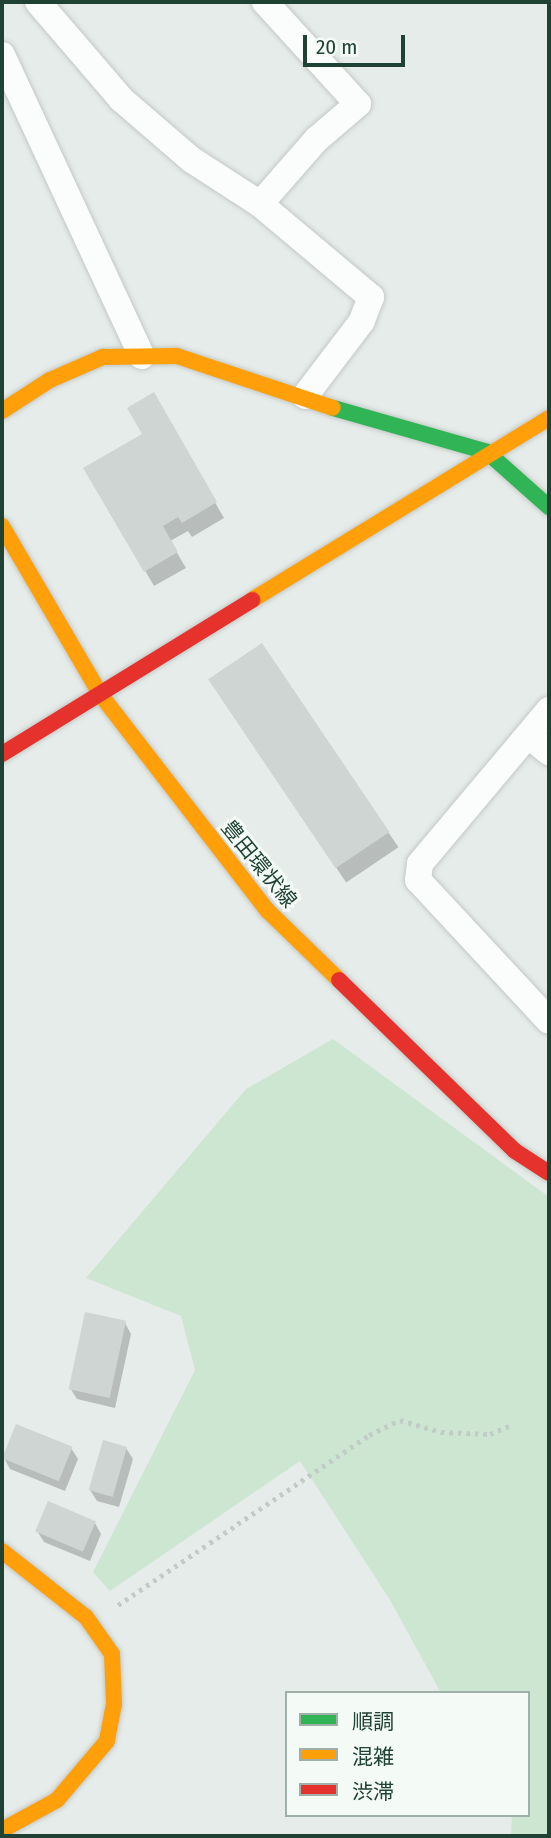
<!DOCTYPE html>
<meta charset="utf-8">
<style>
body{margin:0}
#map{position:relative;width:551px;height:1838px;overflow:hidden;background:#e6ece9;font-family:"Fira Sans Condensed","Noto Sans JP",sans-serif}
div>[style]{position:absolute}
.green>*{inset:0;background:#cde6d2}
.shadow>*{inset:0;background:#0003;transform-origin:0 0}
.building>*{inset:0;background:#ced5d2;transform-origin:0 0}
.path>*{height:4.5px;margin-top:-2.25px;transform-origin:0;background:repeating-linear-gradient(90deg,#c1ccc6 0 3.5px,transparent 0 8.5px)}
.roads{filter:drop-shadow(0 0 2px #c3c9c6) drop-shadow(0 0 2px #c3c9c6)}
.street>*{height:26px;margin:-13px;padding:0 13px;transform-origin:13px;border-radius:13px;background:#fbfcfc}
.fast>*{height:16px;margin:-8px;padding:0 8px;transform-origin:8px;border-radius:8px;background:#30b455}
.slow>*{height:16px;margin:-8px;padding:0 8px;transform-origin:8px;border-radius:8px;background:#ff9f0a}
.jam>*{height:16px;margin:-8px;padding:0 8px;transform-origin:8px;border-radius:8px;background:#e5322d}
span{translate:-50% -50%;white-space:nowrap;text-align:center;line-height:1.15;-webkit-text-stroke:6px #f4faf6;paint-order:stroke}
.street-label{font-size:21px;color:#204235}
.frame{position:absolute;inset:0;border:4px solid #204235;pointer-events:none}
.legend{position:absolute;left:285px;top:1691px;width:245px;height:126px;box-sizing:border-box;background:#f4faf6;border:2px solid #9fb0a9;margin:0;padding:9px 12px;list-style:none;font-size:21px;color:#204235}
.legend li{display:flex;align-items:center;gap:14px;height:35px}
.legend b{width:35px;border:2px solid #9fb0a9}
.scale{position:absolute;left:303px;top:35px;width:102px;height:32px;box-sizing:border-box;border:4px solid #204235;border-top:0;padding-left:9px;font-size:21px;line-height:24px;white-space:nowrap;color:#204235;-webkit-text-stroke:5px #f4faf6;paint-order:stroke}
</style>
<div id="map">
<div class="green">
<div style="clip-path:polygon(333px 1039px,549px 1197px,549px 1836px,511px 1836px,512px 1815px,528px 1815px,528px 1693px,441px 1693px,390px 1600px,300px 1461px,110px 1591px,93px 1572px,195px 1370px,181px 1316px,86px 1278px,246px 1089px)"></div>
</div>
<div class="shadow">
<div style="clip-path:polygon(153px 395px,224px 518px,192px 537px,188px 531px,170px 541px,186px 568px,154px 586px,86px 469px,145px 434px)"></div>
<div style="left:262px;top:645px;width:244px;height:63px;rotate:56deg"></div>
<div style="clip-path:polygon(125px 1323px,131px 1334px,115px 1408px,77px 1399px,70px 1388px)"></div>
<div style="clip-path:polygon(71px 1448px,78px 1459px,65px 1491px,10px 1469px,4px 1458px)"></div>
<div style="clip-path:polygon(126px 1448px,133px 1459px,119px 1507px,97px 1501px,90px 1490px)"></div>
<div style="clip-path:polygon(95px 1523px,101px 1534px,90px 1561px,44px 1542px,37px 1531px)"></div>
</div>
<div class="building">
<div style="clip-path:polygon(154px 392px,217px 502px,182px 523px,178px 517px,163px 526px,178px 552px,144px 572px,83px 468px,142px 434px,127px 408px)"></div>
<div style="left:262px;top:643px;width:228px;height:65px;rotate:56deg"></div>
<div style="left:85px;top:1312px;width:42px;height:79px;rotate:12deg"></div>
<div style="left:16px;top:1424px;width:61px;height:37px;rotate:22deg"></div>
<div style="left:103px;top:1440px;width:25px;height:52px;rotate:16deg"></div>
<div style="left:48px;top:1501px;width:52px;height:33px;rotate:23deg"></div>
</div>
<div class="path">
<div style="left:118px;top:1605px;width:303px;rotate:-34.1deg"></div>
<div style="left:369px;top:1435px;width:34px;rotate:-26deg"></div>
<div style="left:400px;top:1420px;width:43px;rotate:16.3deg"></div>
<div style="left:441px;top:1432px;width:49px;rotate:2.3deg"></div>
<div style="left:490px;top:1434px;width:21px;rotate:-23deg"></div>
</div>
<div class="roads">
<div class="street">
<div style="left:38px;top:2px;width:128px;rotate:49.4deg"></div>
<div style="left:121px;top:99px;width:94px;rotate:40.7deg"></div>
<div style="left:192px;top:160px;width:81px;rotate:32.9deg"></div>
<div style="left:260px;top:204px;width:145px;rotate:40deg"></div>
<div style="left:371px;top:297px;width:26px;rotate:111deg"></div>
<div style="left:362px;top:321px;width:94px;rotate:127.2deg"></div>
<div style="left:2px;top:55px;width:332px;rotate:65.1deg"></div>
<div style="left:260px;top:204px;width:86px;rotate:-48.8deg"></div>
<div style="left:317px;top:139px;width:54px;rotate:-40.5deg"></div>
<div style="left:358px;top:104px;width:138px;rotate:-132.4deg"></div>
<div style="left:549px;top:710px;width:201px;rotate:130deg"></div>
<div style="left:420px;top:864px;width:16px;rotate:97deg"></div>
<div style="left:418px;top:880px;width:192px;rotate:47.1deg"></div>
<div style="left:529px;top:736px;width:26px;rotate:39deg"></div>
</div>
<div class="fast">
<div style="left:333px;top:408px;width:160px;rotate:15.9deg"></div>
<div style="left:487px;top:452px;width:83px;rotate:41.6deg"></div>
</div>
<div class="slow">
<div style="left:2px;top:411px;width:57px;rotate:-32.9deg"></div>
<div style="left:50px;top:380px;width:58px;rotate:-23.5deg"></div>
<div style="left:103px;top:357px;width:74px;rotate:-0.8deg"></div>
<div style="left:177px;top:356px;width:164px;rotate:18.4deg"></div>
<div style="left:2px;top:526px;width:194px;rotate:59.7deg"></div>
<div style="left:100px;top:694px;width:274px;rotate:52.3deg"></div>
<div style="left:268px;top:911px;width:99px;rotate:44.2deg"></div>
<div style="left:252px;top:600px;width:348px;rotate:-31.5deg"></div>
<div style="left:2px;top:1551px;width:107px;rotate:38.2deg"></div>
<div style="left:86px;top:1617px;width:45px;rotate:54.9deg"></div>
<div style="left:112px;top:1654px;width:50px;rotate:87.7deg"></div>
<div style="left:114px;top:1704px;width:38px;rotate:101deg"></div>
<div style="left:107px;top:1741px;width:77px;rotate:130.3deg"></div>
<div style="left:57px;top:1800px;width:63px;rotate:151.4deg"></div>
</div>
<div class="jam">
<div style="left:2px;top:754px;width:294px;rotate:-31.6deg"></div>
<div style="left:339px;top:980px;width:245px;rotate:44.2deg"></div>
<div style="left:515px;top:1151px;width:40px;rotate:32.9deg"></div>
</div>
</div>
<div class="street-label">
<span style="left:259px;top:864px;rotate:51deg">豊田環状線</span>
</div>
<div class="frame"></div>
<ul class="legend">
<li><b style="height:9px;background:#30b455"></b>順調</li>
<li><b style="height:9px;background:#ff9f0a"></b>混雑</li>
<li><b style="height:9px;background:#e5322d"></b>渋滞</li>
</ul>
<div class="scale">20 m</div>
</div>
